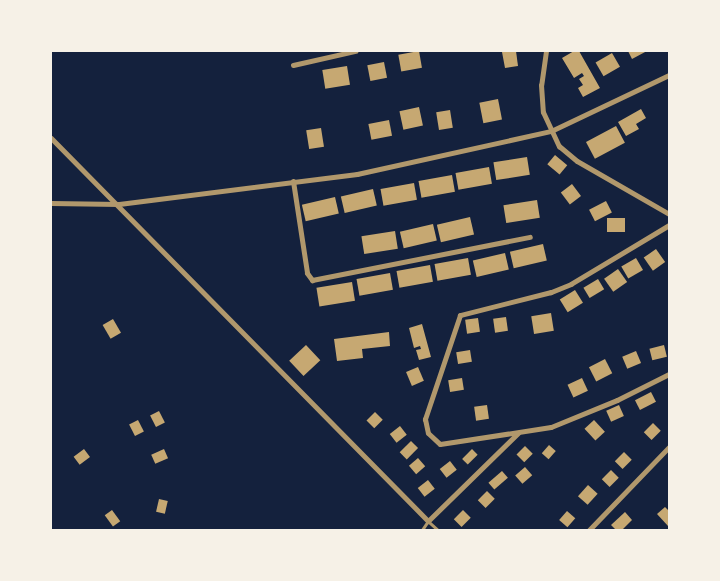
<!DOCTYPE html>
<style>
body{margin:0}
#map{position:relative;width:720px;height:581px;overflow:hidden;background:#14213d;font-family:Montserrat,sans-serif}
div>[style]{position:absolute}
.building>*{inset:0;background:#c6a872;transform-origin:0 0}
.service>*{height:2.5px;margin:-1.25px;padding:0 1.25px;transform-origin:1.25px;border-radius:1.25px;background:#b1986c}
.minor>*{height:5px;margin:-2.5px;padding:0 2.5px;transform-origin:2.5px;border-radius:2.5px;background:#b1986c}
span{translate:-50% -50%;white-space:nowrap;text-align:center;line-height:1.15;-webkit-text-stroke:4px #f6f1e7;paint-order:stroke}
.frame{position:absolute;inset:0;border:52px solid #f6f1e7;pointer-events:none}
</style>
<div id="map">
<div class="building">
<div style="left:419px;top:51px;width:17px;height:21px;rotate:80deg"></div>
<div style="clip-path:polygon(509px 51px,516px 51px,518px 66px,505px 68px,502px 52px)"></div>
<div style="clip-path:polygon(574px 51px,579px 51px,600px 88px,583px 97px,578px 88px,583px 85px,579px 79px,584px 76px,582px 73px,574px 78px,562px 58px)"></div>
<div style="clip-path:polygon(628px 51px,647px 51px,632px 59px)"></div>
<div style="left:612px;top:53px;width:16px;height:19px;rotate:60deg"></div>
<div style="left:384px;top:62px;width:16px;height:17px;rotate:79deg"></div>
<div style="left:347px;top:66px;width:19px;height:25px;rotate:81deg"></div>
<div style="left:498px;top:99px;width:21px;height:19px;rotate:79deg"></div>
<div style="left:419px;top:107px;width:19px;height:20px;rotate:78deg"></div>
<div style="clip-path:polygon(641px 109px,646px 118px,636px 124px,639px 129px,626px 136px,618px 122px)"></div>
<div style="left:450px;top:110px;width:18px;height:14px;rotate:81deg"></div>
<div style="left:389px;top:120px;width:16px;height:21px;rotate:79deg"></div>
<div style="left:616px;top:126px;width:19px;height:34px;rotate:62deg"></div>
<div style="left:321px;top:128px;width:19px;height:15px;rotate:81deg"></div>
<div style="left:555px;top:155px;width:16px;height:12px;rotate:40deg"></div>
<div style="left:527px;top:157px;width:18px;height:34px;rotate:81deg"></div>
<div style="left:489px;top:167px;width:17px;height:34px;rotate:80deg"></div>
<div style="left:452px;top:175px;width:17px;height:34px;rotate:80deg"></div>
<div style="left:414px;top:183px;width:17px;height:34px;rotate:80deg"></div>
<div style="left:572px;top:184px;width:15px;height:14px;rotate:53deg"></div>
<div style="left:373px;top:189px;width:17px;height:33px;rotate:77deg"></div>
<div style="left:335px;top:197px;width:17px;height:34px;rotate:77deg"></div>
<div style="left:537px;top:200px;width:18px;height:34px;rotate:81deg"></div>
<div style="left:606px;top:201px;width:13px;height:19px;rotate:63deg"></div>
<div style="left:470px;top:217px;width:18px;height:34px;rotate:77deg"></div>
<div style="left:607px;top:218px;width:18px;height:14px"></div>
<div style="left:433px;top:224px;width:17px;height:34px;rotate:77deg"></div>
<div style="left:395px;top:231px;width:18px;height:34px;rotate:81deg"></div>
<div style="left:543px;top:244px;width:17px;height:34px;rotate:77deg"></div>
<div style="left:656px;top:249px;width:16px;height:15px;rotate:55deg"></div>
<div style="left:505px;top:253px;width:17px;height:33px;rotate:77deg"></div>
<div style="left:468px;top:258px;width:17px;height:34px;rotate:80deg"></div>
<div style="left:636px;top:258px;width:14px;height:17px;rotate:60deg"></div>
<div style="left:430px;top:265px;width:17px;height:34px;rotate:80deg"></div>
<div style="left:618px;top:269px;width:16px;height:17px;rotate:55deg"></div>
<div style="left:390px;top:273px;width:17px;height:34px;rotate:80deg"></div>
<div style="left:598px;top:279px;width:12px;height:17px;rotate:59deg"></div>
<div style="left:352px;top:282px;width:19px;height:36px;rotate:81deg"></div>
<div style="left:575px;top:290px;width:15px;height:18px;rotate:58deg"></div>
<div style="left:551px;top:313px;width:18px;height:20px;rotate:81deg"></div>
<div style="left:506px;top:317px;width:14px;height:13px;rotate:82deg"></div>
<div style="left:478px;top:318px;width:14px;height:13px;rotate:82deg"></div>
<div style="left:113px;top:319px;width:16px;height:12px;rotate:60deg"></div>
<div style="clip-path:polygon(422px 324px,431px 357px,419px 360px,416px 350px,421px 349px,420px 346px,414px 348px,409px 328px)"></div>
<div style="clip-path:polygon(389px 332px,390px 346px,362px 349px,363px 358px,337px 361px,334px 339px)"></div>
<div style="left:306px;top:345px;width:21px;height:23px;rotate:47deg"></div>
<div style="left:664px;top:345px;width:12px;height:15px;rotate:76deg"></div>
<div style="left:470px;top:350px;width:12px;height:14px;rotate:81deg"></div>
<div style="left:636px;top:351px;width:13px;height:15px;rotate:67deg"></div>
<div style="left:605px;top:359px;width:16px;height:18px;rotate:63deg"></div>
<div style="left:418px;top:367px;width:15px;height:13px;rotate:67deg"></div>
<div style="left:462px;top:378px;width:12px;height:14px;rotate:81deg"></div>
<div style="left:582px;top:378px;width:14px;height:16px;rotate:65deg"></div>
<div style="left:651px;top:392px;width:11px;height:18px;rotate:63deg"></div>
<div style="left:487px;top:405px;width:14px;height:13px;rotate:82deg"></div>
<div style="left:619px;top:405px;width:12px;height:14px;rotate:66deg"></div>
<div style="left:159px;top:411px;width:13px;height:10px;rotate:63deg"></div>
<div style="left:375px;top:412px;width:11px;height:12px;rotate:45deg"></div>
<div style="left:138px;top:420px;width:13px;height:10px;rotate:63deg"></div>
<div style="left:594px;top:420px;width:16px;height:13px;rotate:47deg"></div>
<div style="left:653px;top:423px;width:11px;height:13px;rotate:45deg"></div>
<div style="left:400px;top:426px;width:11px;height:13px;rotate:52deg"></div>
<div style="left:411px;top:441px;width:10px;height:16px;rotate:45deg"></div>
<div style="left:549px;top:445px;width:9px;height:11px;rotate:41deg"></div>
<div style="left:525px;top:446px;width:11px;height:12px;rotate:45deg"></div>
<div style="left:84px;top:449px;width:10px;height:13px;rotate:53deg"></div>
<div style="left:164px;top:449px;width:10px;height:14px;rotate:66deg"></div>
<div style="left:472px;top:449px;width:8px;height:14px;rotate:45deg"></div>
<div style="left:624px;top:452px;width:11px;height:13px;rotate:45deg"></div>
<div style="left:418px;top:458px;width:11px;height:12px;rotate:49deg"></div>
<div style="left:450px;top:461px;width:11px;height:13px;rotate:52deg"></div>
<div style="left:525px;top:467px;width:11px;height:13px;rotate:49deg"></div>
<div style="left:611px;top:470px;width:11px;height:13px;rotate:45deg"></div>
<div style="left:502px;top:471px;width:9px;height:18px;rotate:49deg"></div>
<div style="left:428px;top:480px;width:11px;height:13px;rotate:52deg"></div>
<div style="left:588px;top:485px;width:13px;height:15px;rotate:42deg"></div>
<div style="left:487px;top:491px;width:11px;height:13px;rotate:45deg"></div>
<div style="left:159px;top:499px;width:9px;height:13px;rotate:13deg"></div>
<div style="clip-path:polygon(665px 507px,669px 511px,668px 526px,657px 514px)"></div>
<div style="left:112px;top:510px;width:14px;height:9px;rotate:54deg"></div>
<div style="left:463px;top:510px;width:11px;height:13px;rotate:45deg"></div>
<div style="left:567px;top:511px;width:11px;height:12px;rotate:41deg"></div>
<div style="clip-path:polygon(625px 512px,632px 520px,622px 530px,616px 530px,611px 525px)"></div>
</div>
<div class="service">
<div style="left:422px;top:530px;width:11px;rotate:-56deg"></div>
<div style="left:428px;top:521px;width:13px;rotate:42deg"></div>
</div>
<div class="minor">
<div style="left:546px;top:51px;width:34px;rotate:98deg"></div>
<div style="left:541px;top:85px;width:27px;rotate:86deg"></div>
<div style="left:543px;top:112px;width:38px;rotate:65deg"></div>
<div style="left:559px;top:146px;width:23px;rotate:40deg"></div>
<div style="left:577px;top:161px;width:106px;rotate:29.9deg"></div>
<div style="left:293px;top:65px;width:64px;rotate:-12.7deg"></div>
<div style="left:51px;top:138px;width:537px;rotate:45.45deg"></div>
<div style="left:428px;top:521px;width:126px;rotate:-44.4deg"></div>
<div style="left:293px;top:181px;width:93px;rotate:81.3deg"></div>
<div style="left:307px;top:273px;width:9px;rotate:54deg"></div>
<div style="left:312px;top:280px;width:222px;rotate:-11.2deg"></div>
<div style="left:51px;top:203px;width:68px;rotate:0.8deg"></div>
<div style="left:119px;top:204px;width:240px;rotate:-7.2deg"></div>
<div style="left:357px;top:174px;width:199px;rotate:-12.5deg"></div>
<div style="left:551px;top:131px;width:131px;rotate:-25.4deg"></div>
<div style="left:669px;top:225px;width:114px;rotate:149deg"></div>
<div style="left:571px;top:284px;width:22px;rotate:158deg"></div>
<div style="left:551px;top:292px;width:94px;rotate:165.8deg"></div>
<div style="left:460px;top:315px;width:110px;rotate:108.6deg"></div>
<div style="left:425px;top:419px;width:14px;rotate:78deg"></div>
<div style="left:428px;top:433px;width:16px;rotate:43deg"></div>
<div style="left:440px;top:444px;width:112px;rotate:-8.7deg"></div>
<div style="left:551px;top:427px;width:71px;rotate:-22.2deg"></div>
<div style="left:617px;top:400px;width:58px;rotate:-26.6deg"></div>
<div style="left:589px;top:530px;width:115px;rotate:-46.1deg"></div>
</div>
<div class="frame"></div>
</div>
